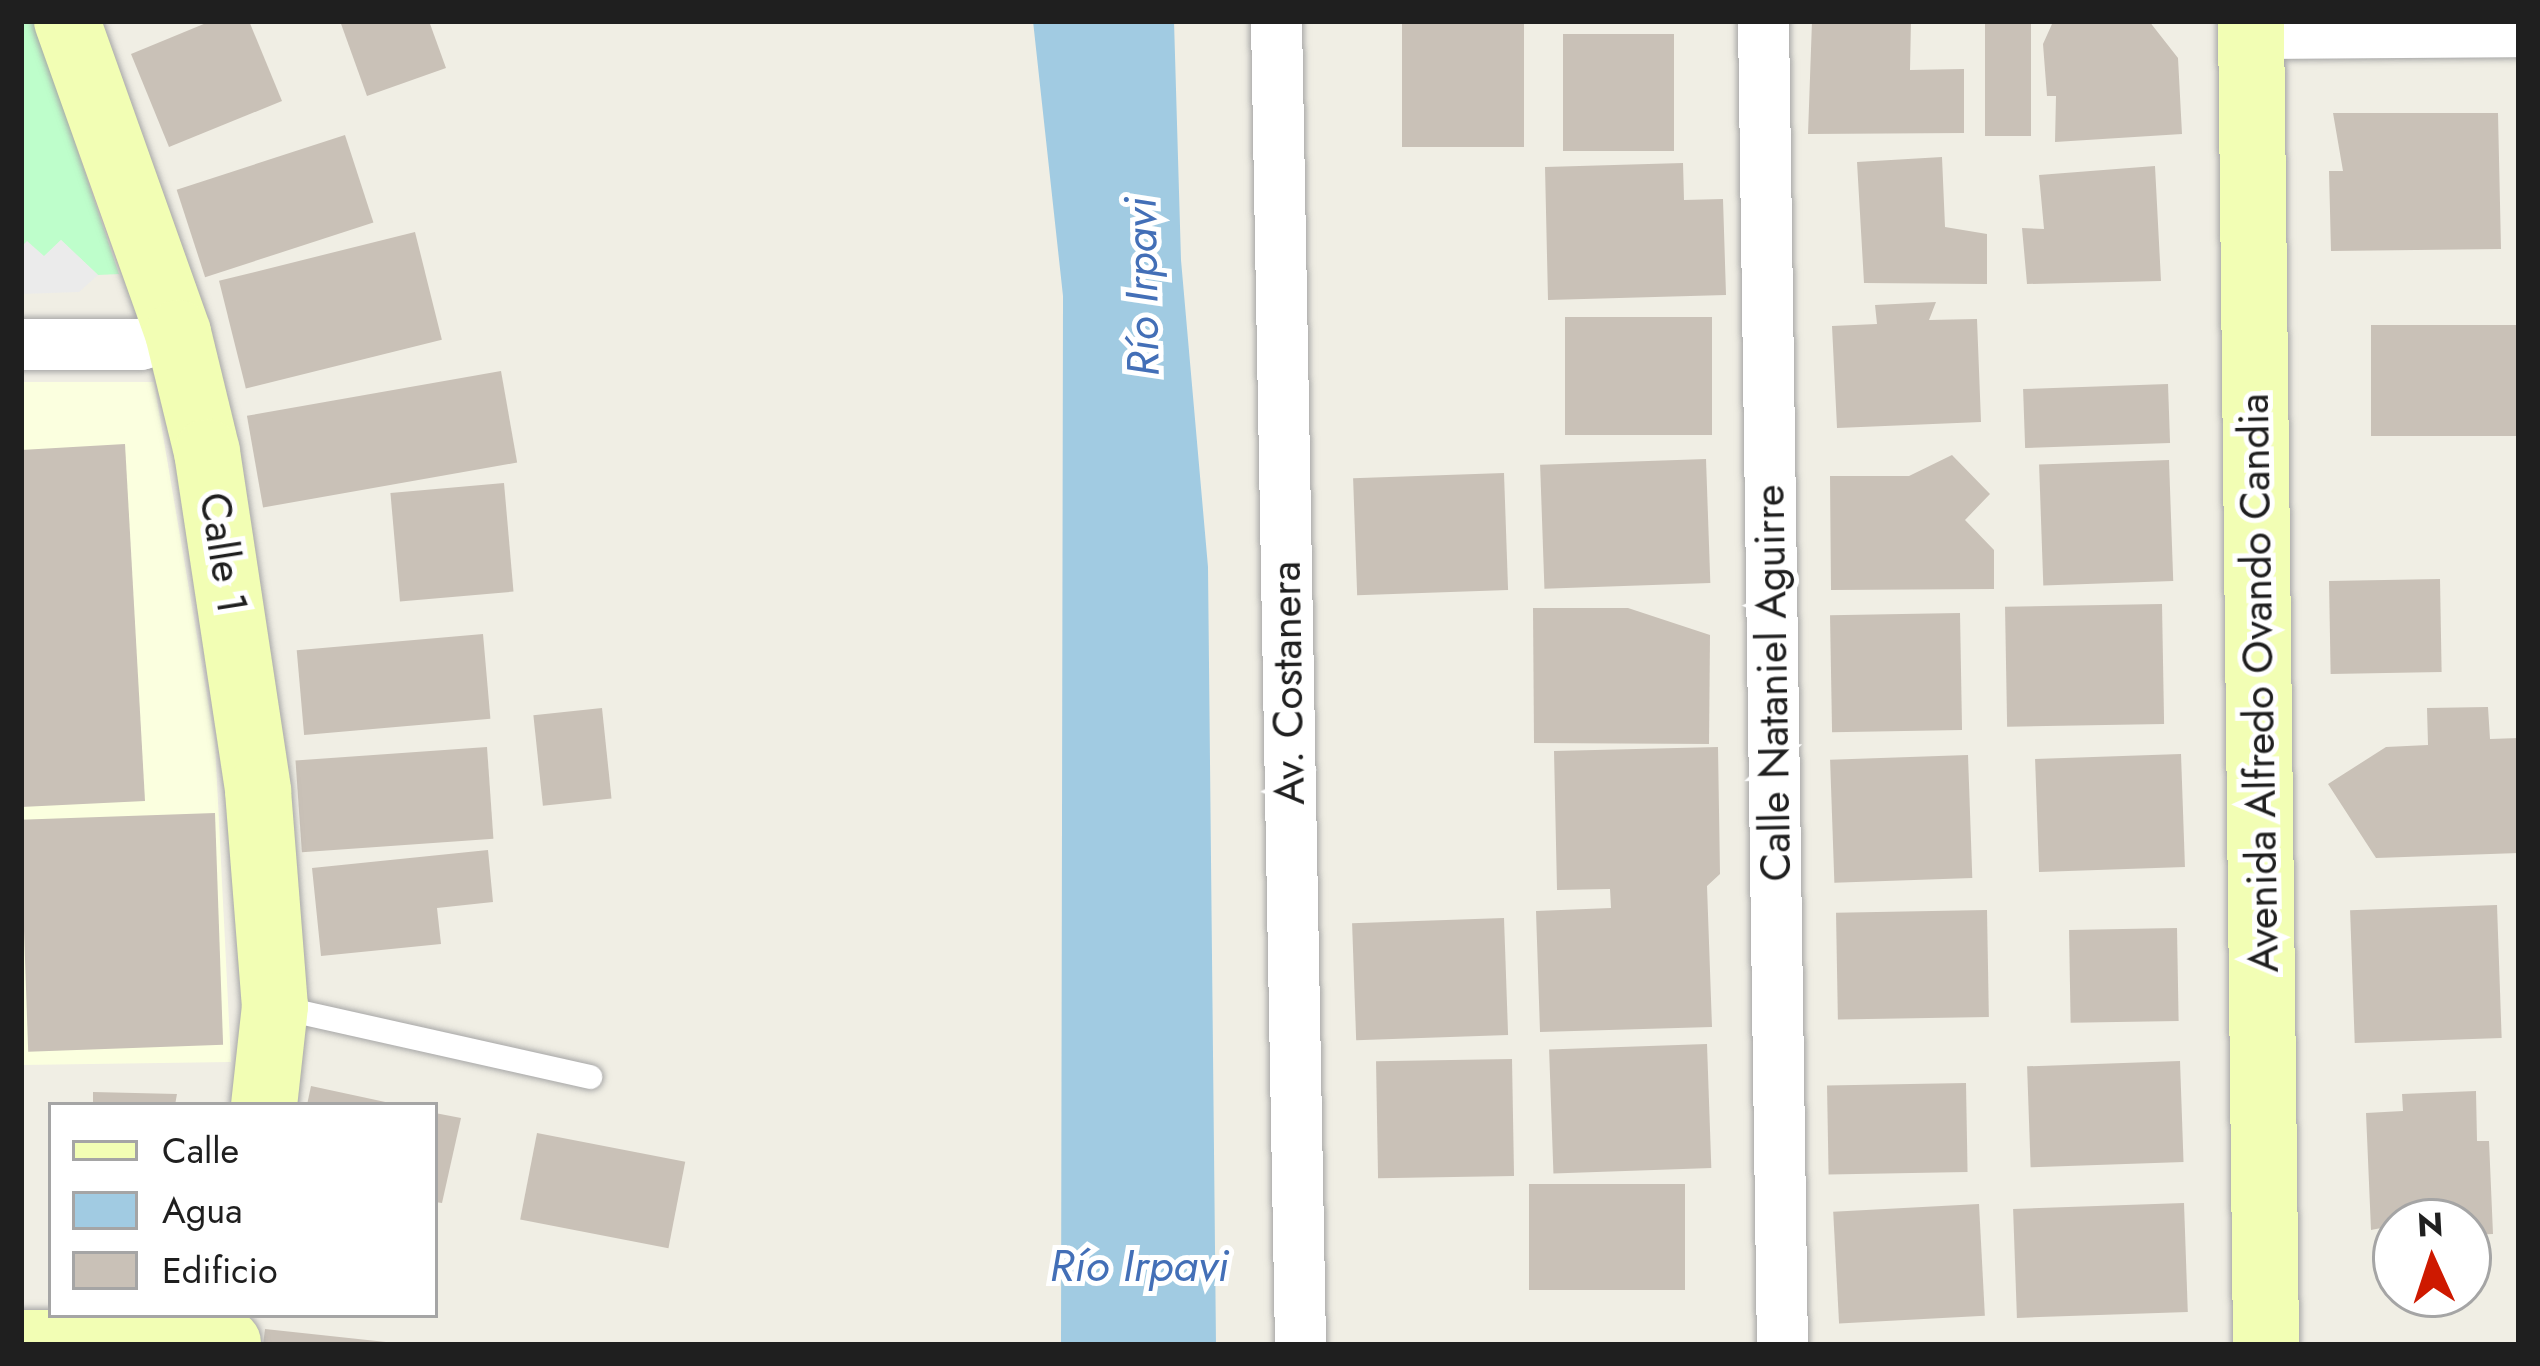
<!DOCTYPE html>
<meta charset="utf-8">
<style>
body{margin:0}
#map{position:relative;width:2540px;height:1366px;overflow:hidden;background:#f0eee4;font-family:Jost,sans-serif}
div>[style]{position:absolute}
.education>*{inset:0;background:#fbffdf}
.park>*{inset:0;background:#befecb}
.parking>*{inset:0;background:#ebebeb}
.water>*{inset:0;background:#a1cbe2}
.building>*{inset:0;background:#c9c1b7;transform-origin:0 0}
.roads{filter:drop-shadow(0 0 3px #a6a6a6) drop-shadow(0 0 3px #a6a6a6)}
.lane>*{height:24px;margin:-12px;padding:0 12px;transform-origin:12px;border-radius:12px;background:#fff}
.street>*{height:51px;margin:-25.5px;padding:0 25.5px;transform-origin:25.5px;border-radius:25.5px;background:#fff}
.secondary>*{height:66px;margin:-33px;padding:0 33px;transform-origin:33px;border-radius:33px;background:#f2feb4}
span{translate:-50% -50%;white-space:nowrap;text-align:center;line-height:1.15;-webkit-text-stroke:10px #fff;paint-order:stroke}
.street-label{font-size:42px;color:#1f1f1f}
.water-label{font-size:45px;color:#436fb7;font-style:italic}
.frame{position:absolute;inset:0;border:24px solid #1f1f1f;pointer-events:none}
.legend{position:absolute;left:48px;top:1102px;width:390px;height:216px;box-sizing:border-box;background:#fff;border:3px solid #a5a5a5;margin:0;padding:15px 21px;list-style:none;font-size:36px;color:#1f1f1f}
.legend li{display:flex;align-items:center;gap:24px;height:60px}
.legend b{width:60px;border:3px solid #a5a5a5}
.north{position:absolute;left:2372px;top:1198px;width:120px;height:120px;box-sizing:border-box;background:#fff;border:3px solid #a5a5a5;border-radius:50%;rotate:357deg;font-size:33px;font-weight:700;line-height:48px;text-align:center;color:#1f1f1f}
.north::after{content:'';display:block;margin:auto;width:42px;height:54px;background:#ce1900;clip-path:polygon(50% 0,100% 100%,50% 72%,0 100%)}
</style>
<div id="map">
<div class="education">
<div style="clip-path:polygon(21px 382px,154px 382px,215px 742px,231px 1062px,21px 1065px)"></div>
</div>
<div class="park">
<div style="clip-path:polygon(21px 21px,34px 21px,119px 274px,98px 275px,61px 240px,44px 257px,27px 242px,21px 247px)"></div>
</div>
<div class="parking">
<div style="clip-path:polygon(61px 240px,98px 275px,79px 292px,21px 294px,21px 247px,27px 241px,44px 256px)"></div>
</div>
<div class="water">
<div style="clip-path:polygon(1033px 21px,1174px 21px,1181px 260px,1208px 567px,1216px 1345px,1061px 1345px,1063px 296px)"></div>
</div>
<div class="building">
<div style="clip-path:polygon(211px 21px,249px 21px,282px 101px,169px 147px,131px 54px)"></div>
<div style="clip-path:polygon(340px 21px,429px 21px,446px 68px,367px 96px)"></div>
<div style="left:1402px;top:21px;width:122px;height:126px"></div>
<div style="clip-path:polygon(1812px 21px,1911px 21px,1910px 70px,1964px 69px,1964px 133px,1808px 134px)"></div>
<div style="left:1985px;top:21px;width:46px;height:115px"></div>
<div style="clip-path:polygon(2149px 21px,2178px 58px,2182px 134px,2055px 142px,2056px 96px,2047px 96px,2043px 44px,2052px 24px)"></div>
<div style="left:1674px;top:34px;width:117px;height:111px;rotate:90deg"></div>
<div style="clip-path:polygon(2333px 113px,2498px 113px,2501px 249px,2331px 251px,2329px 171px,2343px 171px)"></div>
<div style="left:345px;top:135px;width:92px;height:177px;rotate:72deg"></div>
<div style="clip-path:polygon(1942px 157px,1945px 227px,1987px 234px,1987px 284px,1864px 283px,1857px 162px)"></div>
<div style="clip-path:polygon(1683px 163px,1684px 200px,1723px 199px,1726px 295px,1548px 300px,1545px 167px)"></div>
<div style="clip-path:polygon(2155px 166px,2161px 281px,2027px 284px,2022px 228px,2044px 229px,2039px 175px)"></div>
<div style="left:415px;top:232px;width:111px;height:202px;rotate:76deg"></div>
<div style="clip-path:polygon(1936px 302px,1929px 320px,1977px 319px,1981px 422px,1837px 428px,1832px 326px,1877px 324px,1875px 305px)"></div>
<div style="left:1712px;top:317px;width:118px;height:147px;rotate:90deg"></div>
<div style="left:2519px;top:325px;width:111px;height:148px;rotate:90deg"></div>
<div style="left:501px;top:371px;width:93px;height:258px;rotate:80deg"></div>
<div style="left:2168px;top:384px;width:59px;height:145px;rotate:88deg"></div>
<div style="clip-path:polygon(125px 444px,145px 801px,21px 807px,21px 450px)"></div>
<div style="clip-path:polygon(1952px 455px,1990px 494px,1965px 520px,1994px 550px,1994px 589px,1831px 590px,1830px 476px,1909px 476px)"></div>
<div style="left:1706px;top:459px;width:124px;height:166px;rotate:88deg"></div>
<div style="left:2169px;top:460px;width:121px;height:130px;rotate:88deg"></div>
<div style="left:1504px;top:473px;width:117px;height:151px;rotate:88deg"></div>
<div style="left:504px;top:483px;width:109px;height:114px;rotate:85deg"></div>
<div style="left:2440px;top:579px;width:93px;height:111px;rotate:89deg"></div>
<div style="left:2162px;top:604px;width:120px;height:157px;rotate:89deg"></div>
<div style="clip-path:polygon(1533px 608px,1628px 608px,1710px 635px,1709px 744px,1534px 743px)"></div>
<div style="left:1960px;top:613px;width:117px;height:130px;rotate:89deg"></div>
<div style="left:483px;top:634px;width:85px;height:187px;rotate:85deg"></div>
<div style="clip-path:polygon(2488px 707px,2490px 739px,2519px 738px,2519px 853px,2376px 858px,2328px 784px,2386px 747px,2428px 745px,2427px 708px)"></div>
<div style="left:602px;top:708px;width:91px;height:69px;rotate:84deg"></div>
<div style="left:487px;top:747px;width:92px;height:192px;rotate:86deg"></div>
<div style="clip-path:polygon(1718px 747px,1720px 874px,1707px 886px,1712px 1027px,1540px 1032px,1536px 911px,1611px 908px,1610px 889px,1557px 890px,1554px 751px)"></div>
<div style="left:2181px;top:754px;width:113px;height:146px;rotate:88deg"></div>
<div style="left:1968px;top:755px;width:123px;height:138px;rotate:88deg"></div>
<div style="left:215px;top:813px;width:232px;height:195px;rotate:88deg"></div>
<div style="clip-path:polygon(488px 850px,493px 902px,437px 908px,441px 944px,321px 956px,312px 868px)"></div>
<div style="left:2497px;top:905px;width:133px;height:147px;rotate:88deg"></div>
<div style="left:1987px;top:910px;width:107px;height:151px;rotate:89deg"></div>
<div style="left:1504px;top:918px;width:117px;height:152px;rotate:88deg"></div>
<div style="left:2177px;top:928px;width:93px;height:108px;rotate:89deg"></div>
<div style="left:1707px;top:1044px;width:124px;height:158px;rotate:88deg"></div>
<div style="left:1512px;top:1059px;width:117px;height:136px;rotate:89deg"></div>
<div style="left:2180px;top:1061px;width:101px;height:153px;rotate:88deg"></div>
<div style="left:1966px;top:1083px;width:89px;height:139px;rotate:89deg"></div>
<div style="clip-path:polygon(311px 1086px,390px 1103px,390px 1105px,307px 1105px)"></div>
<div style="clip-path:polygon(2476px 1091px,2477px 1141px,2489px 1141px,2493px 1234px,2468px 1235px,2468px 1222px,2448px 1222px,2448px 1215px,2371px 1230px,2366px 1113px,2403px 1111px,2402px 1094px)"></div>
<div style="clip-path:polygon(93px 1092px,177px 1094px,175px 1105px,93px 1105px)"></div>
<div style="clip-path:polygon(435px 1113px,461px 1118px,442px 1203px,435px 1202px)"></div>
<div style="left:537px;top:1133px;width:151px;height:88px;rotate:11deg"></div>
<div style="left:1529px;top:1184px;width:156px;height:106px"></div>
<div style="left:2184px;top:1203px;width:109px;height:171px;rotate:88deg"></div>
<div style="left:1979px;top:1204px;width:112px;height:146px;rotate:87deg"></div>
<div style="clip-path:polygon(265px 1329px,386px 1342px,386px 1345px,263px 1345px)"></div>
</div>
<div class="roads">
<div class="lane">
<div style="left:277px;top:1007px;width:321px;rotate:12.6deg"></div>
</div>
<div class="street">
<div style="left:1276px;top:21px;width:1324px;rotate:88.96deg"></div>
<div style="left:1763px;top:21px;width:1324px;rotate:89.18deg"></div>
<div style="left:2251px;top:33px;width:268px;rotate:-0.4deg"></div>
<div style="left:21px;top:344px;width:119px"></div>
<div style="left:140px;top:344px;width:40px;rotate:-16deg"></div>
</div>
<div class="secondary">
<div style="left:67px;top:21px;width:331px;rotate:70.4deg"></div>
<div style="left:178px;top:333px;width:122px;rotate:76.3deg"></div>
<div style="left:207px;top:452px;width:343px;rotate:81.4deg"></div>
<div style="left:258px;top:791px;width:216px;rotate:85.5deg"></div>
<div style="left:275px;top:1006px;width:100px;rotate:96.3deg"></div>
<div style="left:2251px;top:21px;width:1324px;rotate:89.35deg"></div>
<div style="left:21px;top:1343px;width:207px"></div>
</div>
</div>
<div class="street-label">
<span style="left:223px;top:553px;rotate:81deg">Calle 1</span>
<span style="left:1288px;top:683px;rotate:-91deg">Av. Costanera</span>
<span style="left:1773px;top:683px;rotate:-91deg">Calle Nataniel Aguirre</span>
<span style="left:2259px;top:683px;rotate:-91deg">Avenida Alfredo Ovando Candia</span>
</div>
<div class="water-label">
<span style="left:1142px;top:287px;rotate:-91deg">Río Irpavi</span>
<span style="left:1139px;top:1266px">Río Irpavi</span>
</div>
<div class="frame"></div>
<ul class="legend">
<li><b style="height:15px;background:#f2feb4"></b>Calle</li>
<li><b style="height:33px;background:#a1cbe2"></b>Agua</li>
<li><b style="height:33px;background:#c9c1b7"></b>Edificio</li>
</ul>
<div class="north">N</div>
</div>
